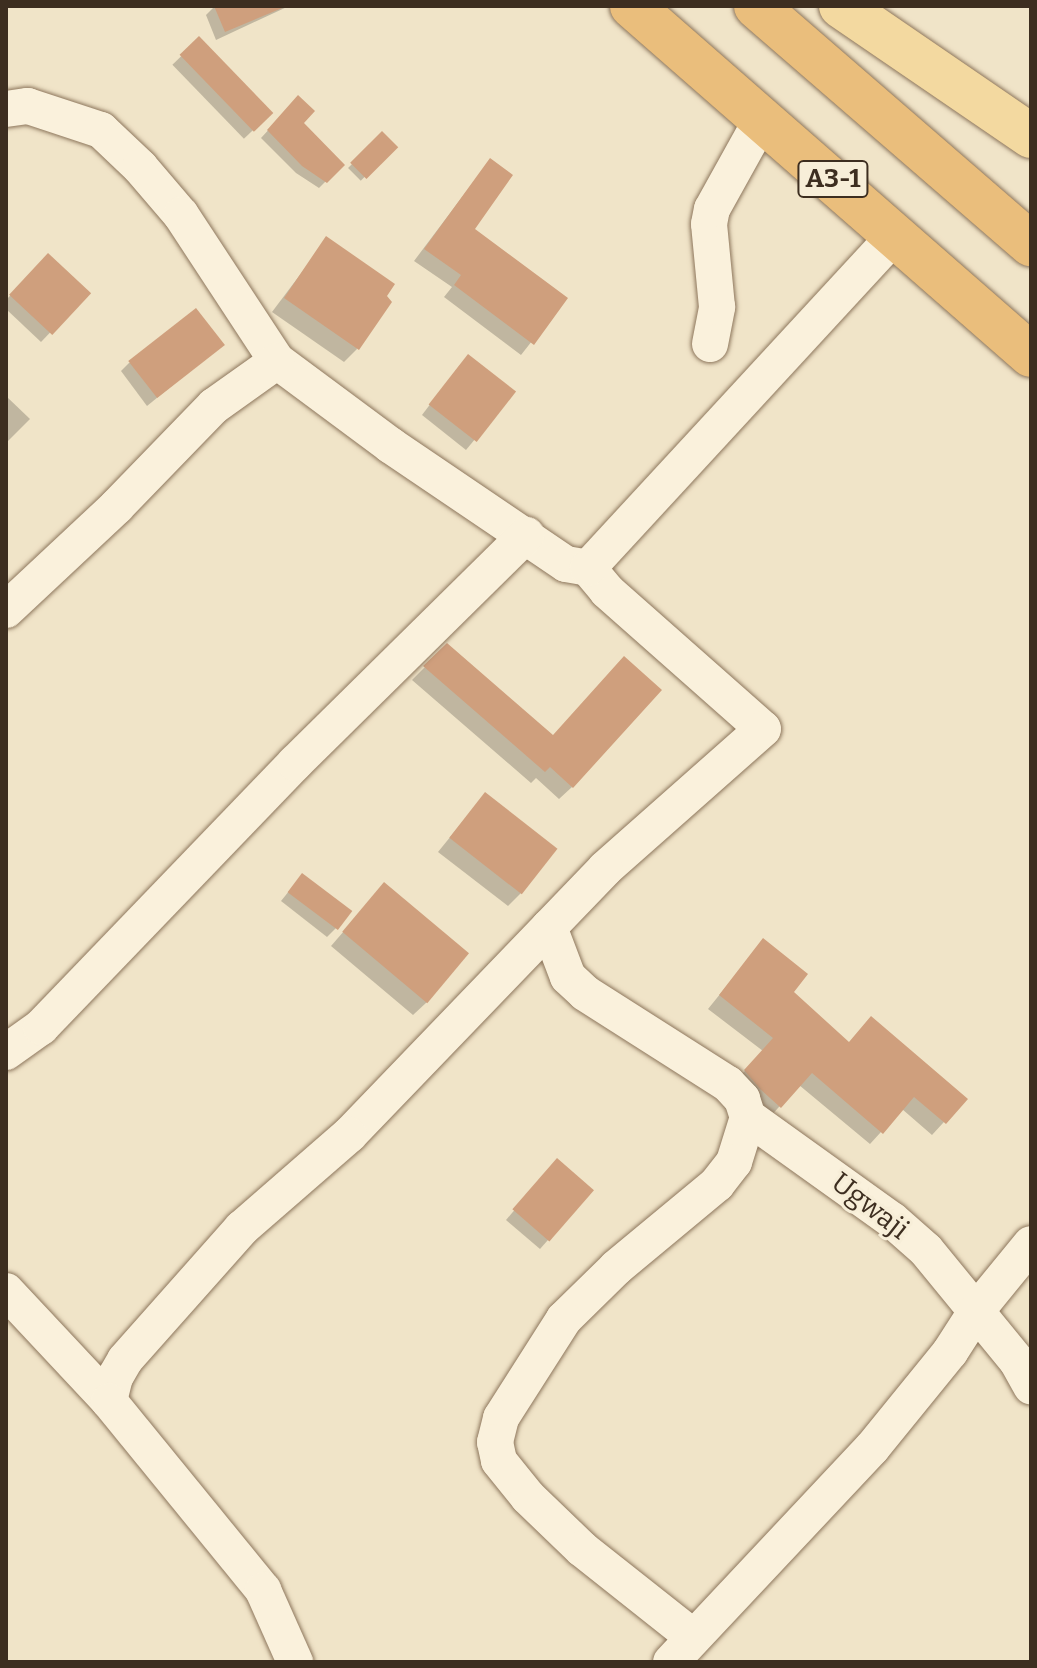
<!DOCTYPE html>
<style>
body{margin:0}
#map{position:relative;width:1037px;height:1668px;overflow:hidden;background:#f0e4c8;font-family:Bitter,serif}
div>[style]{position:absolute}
.shadow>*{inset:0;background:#0003;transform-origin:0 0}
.building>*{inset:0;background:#cf9f7d;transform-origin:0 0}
.roads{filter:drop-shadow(0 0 2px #8d765c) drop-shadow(0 0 2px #8d765c)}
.minor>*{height:36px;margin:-18px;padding:0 18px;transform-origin:18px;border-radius:18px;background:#faf1dc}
.primary>*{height:44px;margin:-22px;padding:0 22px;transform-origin:22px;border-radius:22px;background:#f3d9a0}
.trunk>*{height:44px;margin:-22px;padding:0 22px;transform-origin:22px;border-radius:22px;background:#eabe7c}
span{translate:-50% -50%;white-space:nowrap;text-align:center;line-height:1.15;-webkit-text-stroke:6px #f7eed8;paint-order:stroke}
.shield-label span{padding:2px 6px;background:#f7eed8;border:2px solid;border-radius:6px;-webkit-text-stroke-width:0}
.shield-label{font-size:26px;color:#3d2e20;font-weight:700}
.street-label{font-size:28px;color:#3d2e20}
.frame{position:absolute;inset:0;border:8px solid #3d2e20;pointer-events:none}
</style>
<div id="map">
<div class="shadow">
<div style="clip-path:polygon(215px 6px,289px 6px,216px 40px,206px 15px)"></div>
<div style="left:199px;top:39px;width:103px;height:37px;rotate:46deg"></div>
<div style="clip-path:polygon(298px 98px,301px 123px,342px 165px,319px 188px,296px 173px,261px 138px)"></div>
<div style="left:382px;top:134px;width:18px;height:48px;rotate:45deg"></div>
<div style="clip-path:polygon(490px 160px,472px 229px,565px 299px,521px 355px,444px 297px,452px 287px,414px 261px)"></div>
<div style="clip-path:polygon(327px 239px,357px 349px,344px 362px,272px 312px)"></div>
<div style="clip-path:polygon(48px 256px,88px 293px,41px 342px,6px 309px,6px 300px)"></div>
<div style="clip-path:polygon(222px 345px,147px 406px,121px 371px,129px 363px)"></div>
<div style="clip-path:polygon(460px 365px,514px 392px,466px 450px,422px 415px)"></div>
<div style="clip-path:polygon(6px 396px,30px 419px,6px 443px)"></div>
<div style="clip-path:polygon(447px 645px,552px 737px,572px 787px,559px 799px,536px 778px,531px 783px,412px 680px)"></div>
<div style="clip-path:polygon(485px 794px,521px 893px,508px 906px,438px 852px)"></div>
<div style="clip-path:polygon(302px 875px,336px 928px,327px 937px,281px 901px)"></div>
<div style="clip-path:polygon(384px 885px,427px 1002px,413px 1015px,331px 946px)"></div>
<div style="clip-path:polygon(763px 941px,791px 992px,848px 1044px,965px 1099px,932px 1135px,902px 1109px,870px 1144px,799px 1085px,768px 1119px,733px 1084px,763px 1051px,708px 1009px)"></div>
<div style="clip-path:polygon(549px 1169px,592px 1190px,540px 1249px,506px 1220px)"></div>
</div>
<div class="building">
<div style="clip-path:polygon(214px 6px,287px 6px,225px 32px)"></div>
<div style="left:199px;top:36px;width:107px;height:27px;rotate:46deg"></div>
<div style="clip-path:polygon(298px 95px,315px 111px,304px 123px,345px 165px,327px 183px,302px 166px,267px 130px)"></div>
<div style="left:382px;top:131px;width:23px;height:45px;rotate:45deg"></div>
<div style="clip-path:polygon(490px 158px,513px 175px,475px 229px,568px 298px,534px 345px,454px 285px,461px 275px,424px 249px)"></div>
<div style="clip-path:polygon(326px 236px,395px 284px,387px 296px,392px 302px,359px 350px,284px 298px)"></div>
<div style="left:48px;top:253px;width:59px;height:57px;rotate:43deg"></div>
<div style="left:196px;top:308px;width:47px;height:86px;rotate:52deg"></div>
<div style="left:468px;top:354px;width:61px;height:64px;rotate:38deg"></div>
<div style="clip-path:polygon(447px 643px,553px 735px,624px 656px,662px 690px,573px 788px,550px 767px,545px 772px,423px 666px)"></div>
<div style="left:485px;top:792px;width:92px;height:58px;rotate:38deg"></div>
<div style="left:302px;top:873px;width:63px;height:24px;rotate:37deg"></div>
<div style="left:384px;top:882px;width:111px;height:65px;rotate:40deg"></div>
<div style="clip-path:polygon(763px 938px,808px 974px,794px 992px,849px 1042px,871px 1016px,968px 1099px,946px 1124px,914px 1097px,883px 1134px,812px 1073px,781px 1108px,760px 1089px,744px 1070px,773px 1038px,719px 995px)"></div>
<div style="left:557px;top:1158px;width:49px;height:68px;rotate:41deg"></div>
</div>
<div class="roads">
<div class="minor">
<div style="left:6px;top:109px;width:22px;rotate:-8deg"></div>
<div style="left:28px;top:106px;width:77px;rotate:18.2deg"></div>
<div style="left:101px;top:130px;width:54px;rotate:43.5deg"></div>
<div style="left:140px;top:167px;width:63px;rotate:49.5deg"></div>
<div style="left:181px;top:215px;width:175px;rotate:56.7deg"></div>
<div style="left:277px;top:361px;width:141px;rotate:36.6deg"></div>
<div style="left:390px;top:445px;width:212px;rotate:34.1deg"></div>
<div style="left:566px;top:564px;width:22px;rotate:10deg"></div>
<div style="left:588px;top:568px;width:30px;rotate:50deg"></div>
<div style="left:607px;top:591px;width:208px;rotate:41.5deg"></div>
<div style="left:763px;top:729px;width:211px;rotate:138.5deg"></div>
<div style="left:605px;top:869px;width:369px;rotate:133.9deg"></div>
<div style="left:349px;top:1135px;width:142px;rotate:139deg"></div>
<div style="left:242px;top:1228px;width:176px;rotate:131.6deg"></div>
<div style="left:125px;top:1360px;width:20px;rotate:120deg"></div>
<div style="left:115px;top:1377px;width:25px;rotate:104deg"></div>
<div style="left:710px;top:344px;width:38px;rotate:-79deg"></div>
<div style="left:717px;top:307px;width:83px;rotate:-95.5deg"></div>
<div style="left:709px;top:224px;width:15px;rotate:-79deg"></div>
<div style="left:712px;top:209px;width:105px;rotate:-61deg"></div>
<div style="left:588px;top:568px;width:453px;rotate:-47.3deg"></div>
<div style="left:6px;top:610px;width:151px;rotate:-43.1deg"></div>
<div style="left:116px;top:507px;width:141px;rotate:-45.9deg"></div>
<div style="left:214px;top:406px;width:77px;rotate:-35.5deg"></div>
<div style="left:549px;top:927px;width:53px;rotate:69.2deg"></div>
<div style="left:568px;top:977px;width:23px;rotate:43deg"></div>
<div style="left:585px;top:993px;width:169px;rotate:32.5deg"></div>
<div style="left:728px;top:1084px;width:21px;rotate:47deg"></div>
<div style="left:742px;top:1099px;width:19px;rotate:72deg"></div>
<div style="left:748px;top:1117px;width:47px;rotate:107.3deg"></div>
<div style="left:734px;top:1162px;width:28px;rotate:128deg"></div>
<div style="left:717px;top:1184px;width:131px;rotate:140.3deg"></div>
<div style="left:616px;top:1268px;width:73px;rotate:135.6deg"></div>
<div style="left:564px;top:1319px;width:117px;rotate:122.5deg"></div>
<div style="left:501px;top:1418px;width:25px;rotate:104deg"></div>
<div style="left:495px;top:1442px;width:19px;rotate:78deg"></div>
<div style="left:499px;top:1461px;width:46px;rotate:51.1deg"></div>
<div style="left:528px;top:1497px;width:75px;rotate:43.9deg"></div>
<div style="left:582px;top:1549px;width:142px;rotate:38.4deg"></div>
<div style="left:6px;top:1052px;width:43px;rotate:-35.5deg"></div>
<div style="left:41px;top:1027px;width:366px;rotate:-46.1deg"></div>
<div style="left:295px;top:763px;width:325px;rotate:-44.6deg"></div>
<div style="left:748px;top:1117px;width:177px;rotate:35.6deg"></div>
<div style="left:892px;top:1220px;width:45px;rotate:41.4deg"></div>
<div style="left:926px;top:1250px;width:144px;rotate:50.7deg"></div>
<div style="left:1017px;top:1361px;width:29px;rotate:61deg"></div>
<div style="left:6px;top:1291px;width:151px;rotate:46.9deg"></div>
<div style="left:109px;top:1401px;width:244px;rotate:50.8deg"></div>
<div style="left:263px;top:1590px;width:79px;rotate:66deg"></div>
<div style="left:671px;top:1662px;width:294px;rotate:-46.8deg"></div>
<div style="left:872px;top:1448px;width:124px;rotate:-50.9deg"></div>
<div style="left:950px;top:1352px;width:50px;rotate:-57.3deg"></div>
<div style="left:977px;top:1310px;width:85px;rotate:-50.7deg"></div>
</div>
<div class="primary">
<div style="left:841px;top:6px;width:230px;rotate:34.4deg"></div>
</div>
<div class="trunk">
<div style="left:632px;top:6px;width:530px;rotate:41.18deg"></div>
<div style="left:756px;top:6px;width:364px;rotate:40.9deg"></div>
</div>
</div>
<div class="shield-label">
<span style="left:833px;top:179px">A3-1</span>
</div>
<div class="street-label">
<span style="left:870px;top:1206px;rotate:38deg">Ugwaji</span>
</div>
<div class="frame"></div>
</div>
